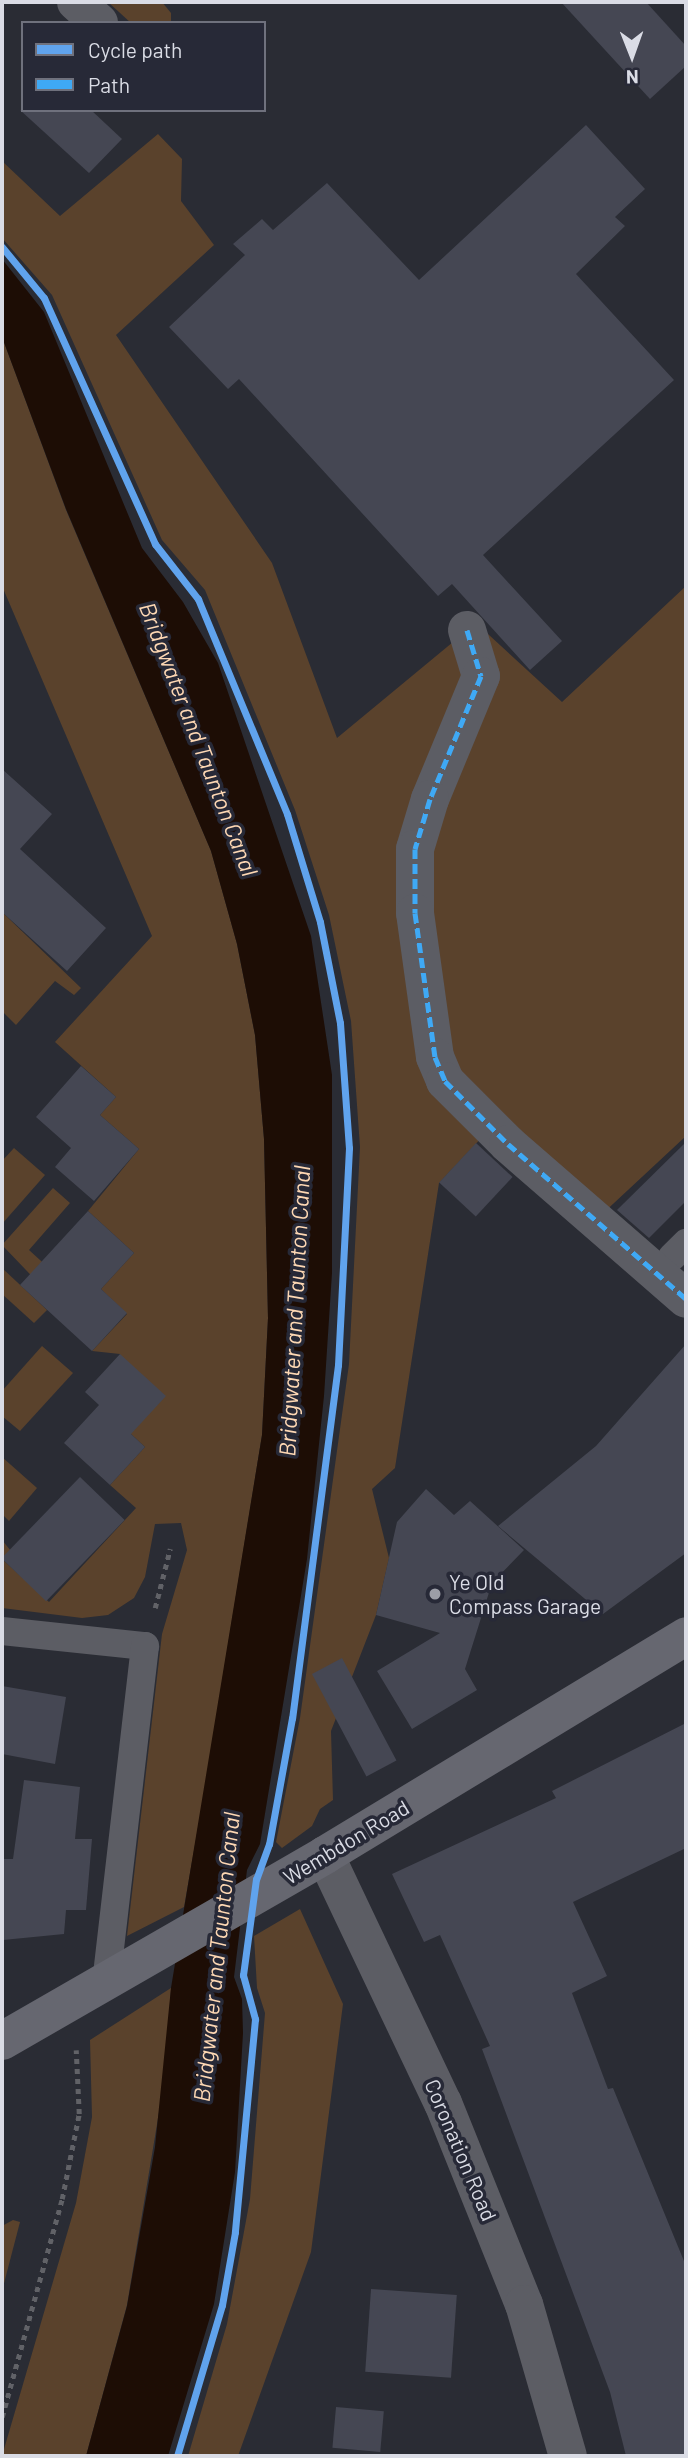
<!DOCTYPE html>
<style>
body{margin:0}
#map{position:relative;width:688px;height:2458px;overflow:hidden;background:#2a2c34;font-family:Barlow,sans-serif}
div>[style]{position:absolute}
.green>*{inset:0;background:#5a422c}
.water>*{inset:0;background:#1d0d05}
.building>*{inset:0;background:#454753;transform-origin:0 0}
.path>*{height:4.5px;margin-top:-2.25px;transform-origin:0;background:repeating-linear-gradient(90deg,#616267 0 5px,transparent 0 10px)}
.lane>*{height:28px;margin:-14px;padding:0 14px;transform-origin:14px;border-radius:14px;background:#5c5d64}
.street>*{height:38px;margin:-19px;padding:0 19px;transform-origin:19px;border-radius:19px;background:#5c5d64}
.primary>*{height:38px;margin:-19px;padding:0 19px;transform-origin:19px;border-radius:19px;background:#666770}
.quiet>*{height:5px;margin-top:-2.5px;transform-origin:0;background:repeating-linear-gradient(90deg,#3fa9f5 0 10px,transparent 0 15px)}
.cycleway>*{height:7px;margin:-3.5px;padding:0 3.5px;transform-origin:3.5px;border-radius:3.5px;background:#60a3ed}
.dots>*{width:19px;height:19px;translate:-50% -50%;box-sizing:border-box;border:4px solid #272937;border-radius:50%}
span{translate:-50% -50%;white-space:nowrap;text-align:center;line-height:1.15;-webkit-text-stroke:7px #272937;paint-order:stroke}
.poi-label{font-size:21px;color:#dadce5}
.left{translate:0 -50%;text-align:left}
.street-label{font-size:21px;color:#dadce5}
.water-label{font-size:23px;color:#fed8b4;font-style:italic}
.frame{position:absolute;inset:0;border:4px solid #dadce5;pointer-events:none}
.legend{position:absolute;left:21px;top:21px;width:245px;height:91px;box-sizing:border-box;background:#272937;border:2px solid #6f717d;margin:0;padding:9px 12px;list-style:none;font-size:21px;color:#dadce5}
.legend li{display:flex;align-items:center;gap:14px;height:35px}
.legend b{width:35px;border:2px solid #6f717d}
.north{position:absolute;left:597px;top:21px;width:70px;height:70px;-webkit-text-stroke:5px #272937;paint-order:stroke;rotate:179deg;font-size:19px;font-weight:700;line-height:28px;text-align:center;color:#dadce5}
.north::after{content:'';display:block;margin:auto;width:24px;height:32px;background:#dadce5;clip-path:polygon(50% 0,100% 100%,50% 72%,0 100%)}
</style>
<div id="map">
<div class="green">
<div style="clip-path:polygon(108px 2px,162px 2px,171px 13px,171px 23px,131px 23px)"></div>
<div style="clip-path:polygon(158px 134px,182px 159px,181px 201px,214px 245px,116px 335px,272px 563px,337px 738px,476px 623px,562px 702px,686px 586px,686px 1136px,599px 1217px,485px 1134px,439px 1183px,395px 1468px,372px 1489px,389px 1558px,376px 1615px,331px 1731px,333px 1800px,320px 1809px,312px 1826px,282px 1848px,276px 1842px,300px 1718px,349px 1364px,360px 1147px,351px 1021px,329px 915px,295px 810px,205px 590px,162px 540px,52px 295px,2px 238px,2px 161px,60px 216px)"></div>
<div style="clip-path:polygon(2px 337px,66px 510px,211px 851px,237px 944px,255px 1035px,264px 1139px,268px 1318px,262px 1435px,202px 1805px,184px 1907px,127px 1936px,162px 1634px,187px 1550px,181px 1523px,155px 1524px,145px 1577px,134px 1598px,108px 1615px,82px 1618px,2px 1608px,2px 1540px,11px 1551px,3px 1560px,49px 1602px,136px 1508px,110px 1485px,145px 1447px,131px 1434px,120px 1354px,92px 1351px,127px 1314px,101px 1289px,134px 1253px,88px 1211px,139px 1149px,100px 1115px,116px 1097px,55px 1042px,152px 936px,2px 586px)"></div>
<div style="clip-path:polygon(2px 912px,81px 988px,74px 995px,55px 981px,16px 1025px,2px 1011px)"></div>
<div style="clip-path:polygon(14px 1148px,45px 1175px,2px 1224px,2px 1161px)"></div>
<div style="clip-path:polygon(53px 1188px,70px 1203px,29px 1250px,62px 1280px,49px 1294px,2px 1245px)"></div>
<div style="clip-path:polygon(2px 1268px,47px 1310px,34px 1323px,2px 1294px)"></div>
<div style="clip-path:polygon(42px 1346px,73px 1373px,20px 1431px,2px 1416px,2px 1391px)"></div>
<div style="clip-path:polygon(2px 1457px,37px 1488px,9px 1521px,2px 1514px)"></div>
<div style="clip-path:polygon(300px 1909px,343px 2004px,311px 2252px,238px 2456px,188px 2456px,227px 2324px,250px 2199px,265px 2013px,257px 1988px,254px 1936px)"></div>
<div style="clip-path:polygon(171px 1988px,165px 2076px,127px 2305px,86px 2456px,2px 2456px,76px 2203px,92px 2117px,90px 2040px)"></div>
<div style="clip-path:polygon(13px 2220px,20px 2222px,2px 2291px,2px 2226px)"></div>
</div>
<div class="water">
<div style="clip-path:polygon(2px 259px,44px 312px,142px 548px,183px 602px,218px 663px,311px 936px,332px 1075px,332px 1273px,324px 1396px,307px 1559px,260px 1844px,247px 1870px,234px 1977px,242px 1999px,243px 2033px,235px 2172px,214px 2304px,168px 2456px,86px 2456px,127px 2306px,155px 2147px,171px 1988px,262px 1435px,268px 1318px,264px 1139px,255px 1035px,237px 944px,211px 851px,66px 509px,2px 337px)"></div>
</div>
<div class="building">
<div style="clip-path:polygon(561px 2px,646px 2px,686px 46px,686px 66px,650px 99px)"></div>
<div style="clip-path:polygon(20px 110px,91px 110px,122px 139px,89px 173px)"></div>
<div style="clip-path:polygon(586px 125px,645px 189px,615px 217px,625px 226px,576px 274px,674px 380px,483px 555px,562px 641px,530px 670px,452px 584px,438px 596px,239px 379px,228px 389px,169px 327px,245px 255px,233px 244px,262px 219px,273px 230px,327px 183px,419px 280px)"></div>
<div style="clip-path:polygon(2px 769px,52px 814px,20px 849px,106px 928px,67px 971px,2px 912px)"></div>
<div style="clip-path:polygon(81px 1066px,116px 1097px,100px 1115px,139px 1149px,94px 1201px,55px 1167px,71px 1148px,36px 1117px)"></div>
<div style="clip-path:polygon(686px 1142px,686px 1201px,649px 1238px,617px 1210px)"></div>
<div style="left:476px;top:1143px;width:50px;height:54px;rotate:43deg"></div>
<div style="clip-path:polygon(88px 1211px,134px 1253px,101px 1289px,127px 1313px,92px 1351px,20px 1285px)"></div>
<div style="clip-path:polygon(686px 1344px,686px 1553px,603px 1614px,498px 1526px,596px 1446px)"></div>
<div style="clip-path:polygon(120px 1354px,166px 1396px,131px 1434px,145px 1447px,110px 1485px,64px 1443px,99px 1405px,85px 1392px)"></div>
<div style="left:80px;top:1477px;width:62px;height:113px;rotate:44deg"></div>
<div style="clip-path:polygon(426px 1489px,454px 1515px,470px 1501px,524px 1550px,492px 1583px,465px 1669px,477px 1690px,412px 1729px,377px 1671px,440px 1633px,376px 1615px,397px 1522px)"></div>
<div style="left:342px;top:1658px;width:116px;height:34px;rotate:62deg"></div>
<div style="clip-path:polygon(2px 1686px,66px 1697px,55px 1764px,2px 1754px)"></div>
<div style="clip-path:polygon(686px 1723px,686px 1848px,573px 1902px,607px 1976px,572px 1993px,608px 2089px,613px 2088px,686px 2266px,686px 2456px,626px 2456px,610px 2392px,482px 2049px,490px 2046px,440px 1935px,424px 1942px,392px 1874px,556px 1798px,552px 1791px)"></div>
<div style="clip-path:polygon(24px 1780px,80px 1787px,75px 1839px,92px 1839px,86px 1910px,66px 1910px,64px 1934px,3px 1940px,2px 1859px,13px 1859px)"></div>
<div style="left:371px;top:2289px;width:86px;height:83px;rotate:4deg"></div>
<div style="left:336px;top:2407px;width:48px;height:41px;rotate:5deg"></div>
</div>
<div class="path">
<div style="left:155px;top:1608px;width:61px;rotate:-75.7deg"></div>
<div style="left:2px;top:2417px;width:226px;rotate:-74.6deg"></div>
<div style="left:62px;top:2199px;width:87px;rotate:-78.7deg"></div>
<div style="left:79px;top:2114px;width:64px;rotate:-92.7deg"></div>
</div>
<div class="lane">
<div style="left:672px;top:1257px;width:20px;rotate:-45deg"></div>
<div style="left:2px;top:1631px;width:144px;rotate:6deg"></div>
<div style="left:145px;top:1646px;width:340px;rotate:96.6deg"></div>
</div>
<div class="street">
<div style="left:76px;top:2px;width:31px;rotate:42deg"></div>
<div style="left:467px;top:630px;width:48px;rotate:73.1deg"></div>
<div style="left:481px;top:676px;width:133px;rotate:112.5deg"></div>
<div style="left:430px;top:799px;width:52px;rotate:106.7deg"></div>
<div style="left:415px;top:849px;width:64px;rotate:90deg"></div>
<div style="left:415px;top:913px;width:145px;rotate:82.1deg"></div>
<div style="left:435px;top:1057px;width:26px;rotate:67deg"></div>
<div style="left:445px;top:1081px;width:89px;rotate:45deg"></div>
<div style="left:508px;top:1144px;width:236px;rotate:41deg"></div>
<div style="left:325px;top:1855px;width:275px;rotate:64.6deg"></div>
<div style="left:443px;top:2103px;width:217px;rotate:68.1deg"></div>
<div style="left:524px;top:2304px;width:158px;rotate:73.9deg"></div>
</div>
<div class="primary">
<div style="left:2px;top:2041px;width:373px;rotate:-29.9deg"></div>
<div style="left:325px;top:1855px;width:422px;rotate:-31.2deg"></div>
</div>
<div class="quiet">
<div style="left:467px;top:630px;width:48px;rotate:73.1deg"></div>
<div style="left:481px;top:676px;width:133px;rotate:112.5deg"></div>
<div style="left:430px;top:799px;width:52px;rotate:106.7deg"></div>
<div style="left:415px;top:849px;width:64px;rotate:90deg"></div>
<div style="left:415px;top:913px;width:145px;rotate:82.1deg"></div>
<div style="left:435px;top:1057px;width:26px;rotate:67deg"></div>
<div style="left:445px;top:1081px;width:89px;rotate:45deg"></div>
<div style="left:508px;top:1144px;width:236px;rotate:41deg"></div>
</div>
<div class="cycleway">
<div style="left:2px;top:247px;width:66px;rotate:50.5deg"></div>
<div style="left:44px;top:298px;width:270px;rotate:65.7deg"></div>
<div style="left:155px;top:544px;width:70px;rotate:52deg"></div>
<div style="left:198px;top:599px;width:233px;rotate:67.5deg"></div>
<div style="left:287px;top:814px;width:113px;rotate:73deg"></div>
<div style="left:320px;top:922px;width:103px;rotate:78.8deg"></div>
<div style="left:340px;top:1023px;width:125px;rotate:85.9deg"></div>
<div style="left:349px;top:1148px;width:217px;rotate:92.9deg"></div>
<div style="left:338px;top:1365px;width:356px;rotate:97.4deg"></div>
<div style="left:292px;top:1718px;width:128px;rotate:100.3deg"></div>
<div style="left:269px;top:1844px;width:37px;rotate:110deg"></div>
<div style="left:256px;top:1879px;width:97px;rotate:97.7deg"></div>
<div style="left:243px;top:1975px;width:46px;rotate:74.7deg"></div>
<div style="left:255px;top:2019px;width:214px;rotate:95.4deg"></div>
<div style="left:235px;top:2232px;width:74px;rotate:100.1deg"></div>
<div style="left:222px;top:2305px;width:158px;rotate:106.6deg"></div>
</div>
<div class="dots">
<div style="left:435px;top:1594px;background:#9c9ea7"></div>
</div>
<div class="poi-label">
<span class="left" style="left:449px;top:1594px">Ye Old<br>Compass Garage</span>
</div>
<div class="street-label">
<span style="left:346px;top:1842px;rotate:-31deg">Wembdon Road</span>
<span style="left:461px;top:2150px;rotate:67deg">Coronation Road</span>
</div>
<div class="water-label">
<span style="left:199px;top:739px;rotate:69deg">Bridgwater and Taunton Canal</span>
<span style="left:294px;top:1311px;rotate:-87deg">Bridgwater and Taunton Canal</span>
<span style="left:216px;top:1957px;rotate:-84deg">Bridgwater and Taunton Canal</span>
</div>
<div class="frame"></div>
<ul class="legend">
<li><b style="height:9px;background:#60a3ed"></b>Cycle path</li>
<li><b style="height:9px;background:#3fa9f5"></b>Path</li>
</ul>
<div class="north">N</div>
</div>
